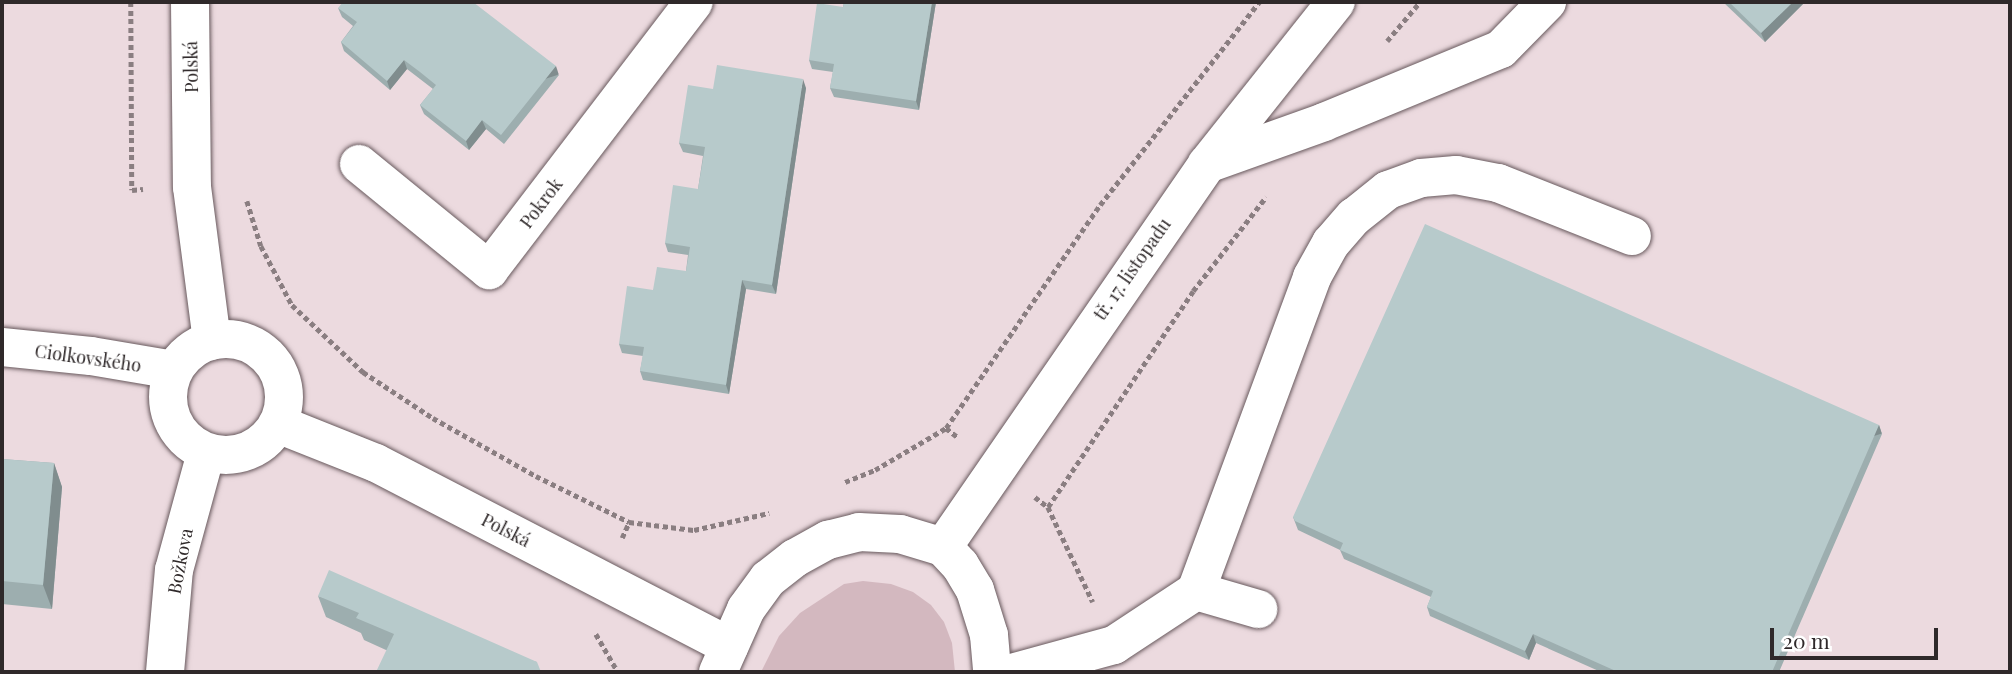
<!DOCTYPE html>
<meta charset="utf-8">
<style>
body{margin:0}
#map{position:relative;width:2012px;height:674px;overflow:hidden;background:#ecdadf;font-family:"Playfair Display",serif}
div>[style]{position:absolute}
.green>*{inset:0;background:#d3b8bf}
.path>*{height:4.5px;margin-top:-2.25px;transform-origin:0;background:repeating-linear-gradient(90deg,#8a7e81 0 5px,transparent 0 8.5px)}
.roads{filter:drop-shadow(0 0 2px #68595d) drop-shadow(0 0 2px #68595d)}
.minor>*{height:38px;margin:-19px;padding:0 19px;transform-origin:19px;border-radius:19px;background:#fff}
.minor>.ring{margin:-19px;padding:0;box-sizing:content-box;background:none;border:38px solid #fff;border-radius:50%}
.major>*{height:38px;margin:-19px;padding:0 19px;transform-origin:19px;border-radius:19px;background:#fff}
.wall>*{inset:0;background:#9daeaf}
.shaded-wall>*{inset:0;background:#808d8e;transform-origin:0 0}
.building>*{inset:0;background:#b7cacb}
span{translate:-50% -50%;white-space:nowrap;text-align:center;line-height:1.15;-webkit-text-stroke:5px #fff;paint-order:stroke}
.street-label{font-size:18px;color:#2f292a}
.frame{position:absolute;inset:0;border:4px solid #2f292a;pointer-events:none}
.scale{position:absolute;left:1770px;top:628px;width:168px;height:32px;box-sizing:border-box;border:4px solid #2f292a;border-top:0;padding-left:9px;font-size:21px;line-height:24px;white-space:nowrap;color:#2f292a;-webkit-text-stroke:5px #fff;paint-order:stroke}
</style>
<div id="map">
<div class="green">
<div style="clip-path:polygon(863px 581px,891px 584px,913px 592px,931px 605px,944px 622px,952px 643px,955px 672px,761px 672px,779px 636px,800px 613px,844px 584px)"></div>
</div>
<div class="path">
<div style="left:131px;top:2px;width:188px;rotate:89.7deg"></div>
<div style="left:132px;top:190px;width:11px;rotate:-5deg"></div>
<div style="left:1387px;top:41px;width:51px;rotate:-49.8deg"></div>
<div style="left:247px;top:201px;width:47px;rotate:72.7deg"></div>
<div style="left:261px;top:246px;width:67px;rotate:62.3deg"></div>
<div style="left:292px;top:305px;width:98px;rotate:43.3deg"></div>
<div style="left:363px;top:372px;width:84px;rotate:33.3deg"></div>
<div style="left:433px;top:418px;width:118px;rotate:29.4deg"></div>
<div style="left:536px;top:476px;width:104px;rotate:26.3deg"></div>
<div style="left:629px;top:522px;width:65px;rotate:7deg"></div>
<div style="left:694px;top:530px;width:77px;rotate:-12.8deg"></div>
<div style="left:946px;top:428px;width:16px;rotate:38deg"></div>
<div style="left:845px;top:482px;width:32px;rotate:-22deg"></div>
<div style="left:875px;top:470px;width:82px;rotate:-30.6deg"></div>
<div style="left:946px;top:428px;width:271px;rotate:-55.4deg"></div>
<div style="left:1100px;top:205px;width:258px;rotate:-51.9deg"></div>
<div style="left:1035px;top:497px;width:16px;rotate:38deg"></div>
<div style="left:1048px;top:507px;width:105px;rotate:64.7deg"></div>
<div style="left:1048px;top:507px;width:260px;rotate:-56.1deg"></div>
<div style="left:1193px;top:291px;width:119px;rotate:-52.2deg"></div>
<div style="left:622px;top:538px;width:17px;rotate:-66deg"></div>
<div style="left:596px;top:634px;width:44px;rotate:59.9deg"></div>
</div>
<div class="roads">
<div class="minor">
<div style="left:190px;top:2px;width:185px;rotate:89.4deg"></div>
<div style="left:192px;top:187px;width:155px;rotate:82.6deg"></div>
<div style="left:359px;top:164px;width:168px;rotate:39.2deg"></div>
<div style="left:489px;top:270px;width:337px;rotate:-52.6deg"></div>
<div style="left:1207px;top:164px;width:124px;rotate:-19.7deg"></div>
<div style="left:1324px;top:122px;width:191px;rotate:-22.4deg"></div>
<div style="left:1501px;top:49px;width:66px;rotate:-45.6deg"></div>
<div class="ring" style="left:168px;top:339px;width:78px;height:78px"></div>
<div style="left:2px;top:347px;width:89px;rotate:5.8deg"></div>
<div style="left:91px;top:356px;width:84px;rotate:9.6deg"></div>
<div style="left:278px;top:424px;width:105px;rotate:21.7deg"></div>
<div style="left:376px;top:463px;width:398px;rotate:27.4deg"></div>
<div style="left:1196px;top:591px;width:65px;rotate:16.2deg"></div>
<div style="left:165px;top:672px;width:102px;rotate:-85deg"></div>
<div style="left:174px;top:570px;width:121px;rotate:-74.7deg"></div>
<div style="left:1015px;top:672px;width:103px;rotate:-15.3deg"></div>
<div style="left:1114px;top:645px;width:98px;rotate:-33.4deg"></div>
<div style="left:1196px;top:591px;width:335px;rotate:-69.7deg"></div>
<div style="left:1312px;top:277px;width:39px;rotate:-61deg"></div>
<div style="left:1331px;top:243px;width:35px;rotate:-49deg"></div>
<div style="left:1354px;top:217px;width:43px;rotate:-38.5deg"></div>
<div style="left:1388px;top:190px;width:35px;rotate:-20deg"></div>
<div style="left:1421px;top:178px;width:35px;rotate:-5deg"></div>
<div style="left:1456px;top:175px;width:43px;rotate:10.8deg"></div>
<div style="left:1498px;top:183px;width:144px;rotate:21.6deg"></div>
</div>
<div class="major">
<div style="left:943px;top:547px;width:465px;rotate:-55.4deg"></div>
<div style="left:1207px;top:164px;width:207px;rotate:-51.5deg"></div>
<div style="left:718px;top:672px;width:69px;rotate:-66deg"></div>
<div style="left:746px;top:609px;width:37px;rotate:-54deg"></div>
<div style="left:768px;top:579px;width:34px;rotate:-38deg"></div>
<div style="left:795px;top:558px;width:38px;rotate:-29deg"></div>
<div style="left:828px;top:540px;width:32px;rotate:-14deg"></div>
<div style="left:859px;top:532px;width:41px;rotate:2.8deg"></div>
<div style="left:900px;top:534px;width:45px;rotate:16.8deg"></div>
<div style="left:943px;top:547px;width:25px;rotate:47deg"></div>
<div style="left:960px;top:565px;width:29px;rotate:59deg"></div>
<div style="left:975px;top:590px;width:47px;rotate:72.7deg"></div>
<div style="left:989px;top:635px;width:37px;rotate:85deg"></div>
</div>
</div>
<div class="wall">
<div style="clip-path:polygon(844px 2px,936px 2px,919px 110px,834px 97px,830px 88px,833px 72px,812px 69px,809px 60px,843px 7px)"></div>
<div style="clip-path:polygon(1723px 2px,1805px 2px,1765px 42px)"></div>
<div style="clip-path:polygon(338px 8px,559px 75px,504px 144px,486px 129px,469px 150px,424px 114px,420px 105px,433px 89px,407px 69px,390px 90px,344px 51px,341px 42px,353px 26px,342px 17px)"></div>
<div style="clip-path:polygon(806px 88px,776px 294px,746px 289px,729px 394px,643px 380px,640px 371px,643px 356px,622px 353px,619px 344px,653px 290px,686px 271px,688px 255px,668px 252px,665px 243px,698px 189px,703px 156px,683px 152px,679px 143px,713px 89px)"></div>
<div style="clip-path:polygon(1879px 425px,1882px 434px,1779px 672px,1601px 672px,1536px 643px,1529px 660px,1430px 616px,1427px 607px,1431px 597px,1344px 559px,1340px 550px,1298px 530px,1293px 517px)"></div>
<div style="clip-path:polygon(2px 459px,54px 463px,62px 487px,52px 609px,2px 604px)"></div>
<div style="clip-path:polygon(318px 596px,537px 662px,386px 650px,364px 640px,361px 633px,326px 617px)"></div>
</div>
<div class="shaded-wall">
<div style="clip-path:polygon(932px 2px,936px 2px,919px 110px,916px 101px)"></div>
<div style="clip-path:polygon(1793px 2px,1805px 2px,1765px 42px,1761px 33px)"></div>
<div style="clip-path:polygon(404px 60px,407px 69px,390px 90px,387px 81px)"></div>
<div style="left:556px;top:66px;width:9px;height:88px;rotate:72deg"></div>
<div style="clip-path:polygon(803px 79px,806px 88px,776px 294px,772px 285px)"></div>
<div style="clip-path:polygon(482px 120px,486px 129px,469px 150px,466px 141px)"></div>
<div style="clip-path:polygon(742px 280px,746px 289px,729px 394px,726px 385px)"></div>
<div style="left:1879px;top:425px;width:9px;height:269px;rotate:72deg"></div>
<div style="clip-path:polygon(54px 463px,62px 487px,52px 609px,43px 585px)"></div>
<div style="clip-path:polygon(1533px 634px,1536px 643px,1529px 660px,1525px 651px)"></div>
</div>
<div class="building">
<div style="clip-path:polygon(343px 2px,473px 2px,556px 66px,501px 135px,482px 120px,466px 141px,420px 105px,436px 85px,420px 72px,404px 60px,387px 81px,341px 42px,357px 22px,338px 8px)"></div>
<div style="clip-path:polygon(844px 2px,932px 2px,916px 101px,830px 88px,834px 64px,809px 60px,817px 3px,843px 7px)"></div>
<div style="clip-path:polygon(1729px 2px,1793px 2px,1761px 33px)"></div>
<div style="clip-path:polygon(717px 65px,803px 79px,772px 285px,742px 280px,726px 385px,640px 371px,644px 347px,619px 344px,627px 286px,653px 290px,657px 267px,686px 271px,690px 247px,665px 243px,673px 185px,698px 189px,705px 147px,679px 143px,688px 85px,713px 89px)"></div>
<div style="clip-path:polygon(1425px 224px,1879px 425px,1772px 672px,1634px 672px,1628px 670px,1627px 672px,1618px 672px,1533px 634px,1525px 651px,1427px 607px,1433px 591px,1340px 550px,1343px 543px,1295px 521px,1293px 517px)"></div>
<div style="clip-path:polygon(2px 459px,54px 463px,43px 585px,2px 581px)"></div>
<div style="clip-path:polygon(329px 570px,537px 662px,541px 672px,376px 672px,394px 634px,356px 618px,359px 613px,318px 596px)"></div>
</div>
<div class="street-label">
<span style="left:191px;top:67px;rotate:-91deg">Polská</span>
<span style="left:541px;top:203px;rotate:-53deg">Pokrok</span>
<span style="left:1132px;top:269px;rotate:-55deg">tř. 17. listopadu</span>
<span style="left:88px;top:358px;rotate:8deg">Ciolkovského</span>
<span style="left:506px;top:530px;rotate:27deg">Polská</span>
<span style="left:180px;top:561px;rotate:-79deg">Božkova</span>
</div>
<div class="frame"></div>
<div class="scale">20 m</div>
</div>
